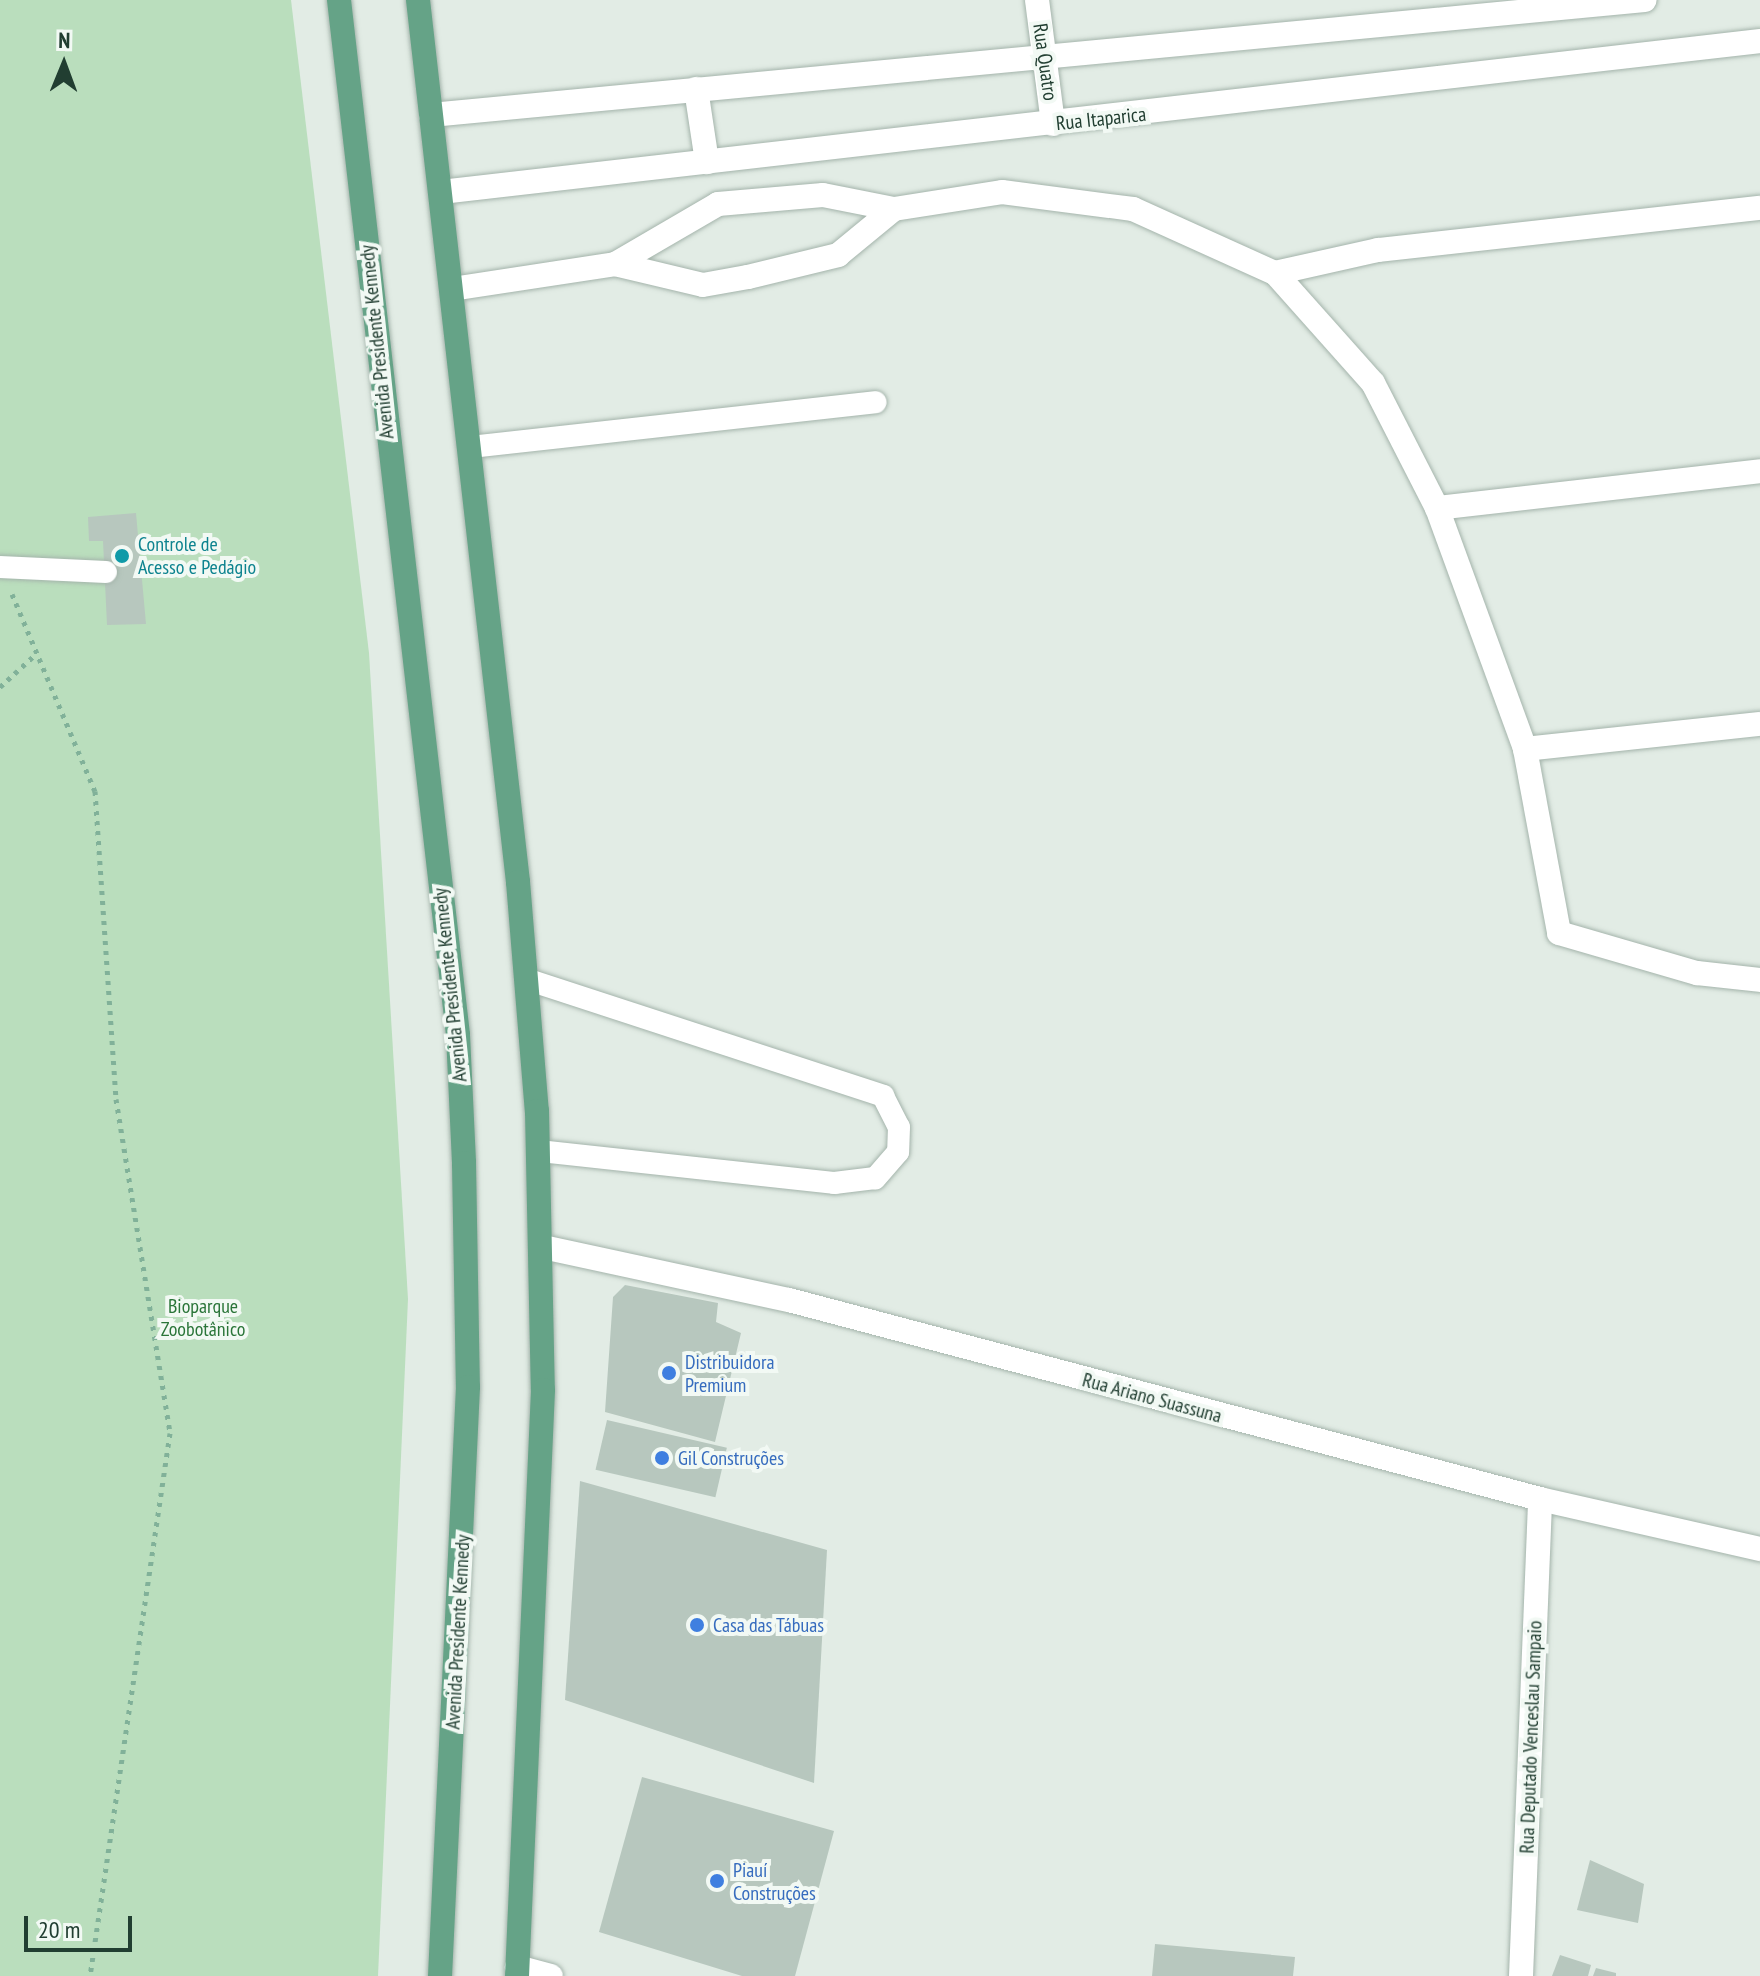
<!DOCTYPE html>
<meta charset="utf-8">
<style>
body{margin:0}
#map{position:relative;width:1760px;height:1976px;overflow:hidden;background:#e2ece5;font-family:"PT Sans Narrow",sans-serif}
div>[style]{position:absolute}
.green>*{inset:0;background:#badebd}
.building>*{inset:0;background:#b7c7be;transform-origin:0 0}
.path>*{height:5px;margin-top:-2.5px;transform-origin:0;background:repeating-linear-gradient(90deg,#81b199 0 4px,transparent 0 10px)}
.roads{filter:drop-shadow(0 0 2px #a4b4ab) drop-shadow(0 0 2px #a4b4ab)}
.lane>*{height:22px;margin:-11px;padding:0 11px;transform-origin:11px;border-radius:11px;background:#fff}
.street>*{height:24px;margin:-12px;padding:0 12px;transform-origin:12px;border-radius:12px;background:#fff}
.primary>*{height:24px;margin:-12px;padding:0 12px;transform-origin:12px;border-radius:12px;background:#65a387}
.dots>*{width:22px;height:22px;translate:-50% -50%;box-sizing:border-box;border:4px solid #f2f9f4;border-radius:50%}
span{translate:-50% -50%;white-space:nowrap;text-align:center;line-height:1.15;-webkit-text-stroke:8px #f2f9f4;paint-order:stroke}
.street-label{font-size:20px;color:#213e31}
.culture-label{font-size:20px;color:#0d838f}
.left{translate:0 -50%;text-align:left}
.park-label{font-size:20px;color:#2a7539}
.shop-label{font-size:20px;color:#366cbe}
.north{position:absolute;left:24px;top:24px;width:80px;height:80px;-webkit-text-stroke:6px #f2f9f4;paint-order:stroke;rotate:1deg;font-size:22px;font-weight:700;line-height:32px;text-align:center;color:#213e31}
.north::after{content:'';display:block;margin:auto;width:28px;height:36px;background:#213e31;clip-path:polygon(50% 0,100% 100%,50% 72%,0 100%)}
.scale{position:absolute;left:24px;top:1916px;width:108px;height:36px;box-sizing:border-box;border:4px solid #213e31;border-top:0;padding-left:10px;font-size:24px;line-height:28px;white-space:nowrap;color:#213e31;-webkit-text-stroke:6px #f2f9f4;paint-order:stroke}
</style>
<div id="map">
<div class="green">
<div style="clip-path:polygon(0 0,291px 0,369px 653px,408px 1299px,378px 1976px,0 1976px)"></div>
</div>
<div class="building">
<div style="clip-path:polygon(136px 513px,146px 624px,107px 625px,103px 541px,89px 541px,88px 517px)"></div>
<div style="clip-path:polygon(625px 1285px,718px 1303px,716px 1322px,741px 1333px,715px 1442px,605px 1412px,613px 1297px)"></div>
<div style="left:607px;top:1420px;width:123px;height:51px;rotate:13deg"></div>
<div style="clip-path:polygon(580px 1481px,827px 1550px,814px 1783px,565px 1700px)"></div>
<div style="clip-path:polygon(642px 1777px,834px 1831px,795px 1976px,742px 1976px,599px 1932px)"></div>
<div style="clip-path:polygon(1590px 1860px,1644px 1884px,1638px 1923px,1577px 1910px)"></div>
<div style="clip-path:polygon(1155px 1944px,1295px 1957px,1293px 1976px,1152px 1976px)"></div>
<div style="clip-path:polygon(1560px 1955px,1591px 1965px,1588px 1976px,1552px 1976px)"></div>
<div style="clip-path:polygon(1596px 1968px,1616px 1973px,1616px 1976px,1593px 1976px)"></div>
</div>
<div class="path">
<div style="left:12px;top:594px;width:214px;rotate:67.2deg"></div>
<div style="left:95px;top:791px;width:309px;rotate:86.1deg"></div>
<div style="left:116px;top:1099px;width:338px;rotate:80.8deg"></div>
<div style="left:170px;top:1433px;width:549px;rotate:98.38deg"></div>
<div style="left:0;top:687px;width:50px;rotate:-42.6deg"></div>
</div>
<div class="roads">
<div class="lane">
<div style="left:470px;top:447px;width:408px;rotate:-6.3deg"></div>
<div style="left:0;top:567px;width:106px;rotate:2.7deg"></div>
<div style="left:526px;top:979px;width:376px;rotate:18.1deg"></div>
<div style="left:883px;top:1096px;width:35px;rotate:63deg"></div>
<div style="left:899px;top:1127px;width:25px;rotate:92deg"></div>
<div style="left:898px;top:1152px;width:35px;rotate:131deg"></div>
<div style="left:875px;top:1178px;width:41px;rotate:173deg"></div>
<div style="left:834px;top:1183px;width:298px;rotate:-173.8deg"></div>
</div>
<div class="street">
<div style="left:1037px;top:0;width:125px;rotate:82.6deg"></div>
<div style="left:696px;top:89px;width:74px;rotate:81.4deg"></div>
<div style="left:431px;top:115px;width:1219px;rotate:-5.41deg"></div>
<div style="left:441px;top:192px;width:1328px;rotate:-6.53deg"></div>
<div style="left:615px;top:264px;width:90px;rotate:13.4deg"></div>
<div style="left:703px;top:285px;width:46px;rotate:-10.1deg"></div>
<div style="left:748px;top:277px;width:93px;rotate:-13.7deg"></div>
<div style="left:838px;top:255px;width:72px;rotate:-39.4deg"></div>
<div style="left:1275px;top:273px;width:106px;rotate:-12.6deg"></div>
<div style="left:1378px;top:250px;width:384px;rotate:-6.3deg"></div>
<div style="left:452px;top:289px;width:165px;rotate:-8.7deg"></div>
<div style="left:615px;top:264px;width:119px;rotate:-30.2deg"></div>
<div style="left:718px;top:204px;width:105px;rotate:-4.9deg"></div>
<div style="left:823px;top:195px;width:72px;rotate:11.2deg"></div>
<div style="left:894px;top:209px;width:109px;rotate:-8.9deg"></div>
<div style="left:1002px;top:192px;width:132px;rotate:7.4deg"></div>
<div style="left:1133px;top:209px;width:156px;rotate:24.3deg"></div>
<div style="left:1275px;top:273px;width:147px;rotate:48.3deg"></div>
<div style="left:1373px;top:383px;width:140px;rotate:62.9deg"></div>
<div style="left:1437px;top:508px;width:257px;rotate:69.9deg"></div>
<div style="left:1525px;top:749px;width:187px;rotate:79.5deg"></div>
<div style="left:1559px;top:933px;width:144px;rotate:16.2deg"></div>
<div style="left:1697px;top:973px;width:63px;rotate:6.3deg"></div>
<div style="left:1437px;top:508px;width:325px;rotate:-6.5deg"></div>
<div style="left:1525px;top:749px;width:236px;rotate:-6.1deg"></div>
<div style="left:543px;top:1247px;width:252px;rotate:12.2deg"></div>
<div style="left:789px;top:1300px;width:777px;rotate:14.84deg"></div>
<div style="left:1540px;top:1499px;width:226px;rotate:12.8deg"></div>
<div style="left:517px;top:1967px;width:35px;rotate:15deg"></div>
<div style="left:1521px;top:1976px;width:477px;rotate:-87.7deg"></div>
</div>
<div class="primary">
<div style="left:339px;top:0;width:1042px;rotate:83.44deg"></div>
<div style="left:458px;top:1035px;width:128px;rotate:87.3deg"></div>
<div style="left:464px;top:1163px;width:224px;rotate:89deg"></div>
<div style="left:468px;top:1387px;width:590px;rotate:92.72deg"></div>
<div style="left:418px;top:0;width:888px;rotate:83.53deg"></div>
<div style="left:518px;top:882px;width:230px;rotate:85.3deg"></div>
<div style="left:537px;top:1111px;width:279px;rotate:88.8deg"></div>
<div style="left:543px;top:1390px;width:587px;rotate:92.54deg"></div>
</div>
</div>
<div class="dots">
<div style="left:122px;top:556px;background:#0f9aa8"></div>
<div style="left:669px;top:1373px;background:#3f7fe0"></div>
<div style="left:662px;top:1458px;background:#3f7fe0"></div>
<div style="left:697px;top:1625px;background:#3f7fe0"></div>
<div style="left:717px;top:1881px;background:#3f7fe0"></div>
</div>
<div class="street-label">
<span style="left:1045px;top:62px;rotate:82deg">Rua Quatro</span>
<span style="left:1101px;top:119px;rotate:-6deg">Rua Itaparica</span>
<span style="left:377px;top:342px;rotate:-96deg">Avenida Presidente Kennedy</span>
<span style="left:450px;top:985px;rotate:-96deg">Avenida Presidente Kennedy</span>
<span style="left:1152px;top:1398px;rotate:15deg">Rua Ariano Suassuna</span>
<span style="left:458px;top:1632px;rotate:-87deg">Avenida Presidente Kennedy</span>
<span style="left:1531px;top:1737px;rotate:-88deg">Rua Deputado Venceslau Sampaio</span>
</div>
<div class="culture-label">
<span class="left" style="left:138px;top:556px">Controle de<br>Acesso e Pedágio</span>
</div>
<div class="park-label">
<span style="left:203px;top:1318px">Bioparque<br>Zoobotânico</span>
</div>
<div class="shop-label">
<span class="left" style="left:685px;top:1374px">Distribuidora<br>Premium</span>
<span class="left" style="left:678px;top:1458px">Gil Construções</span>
<span class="left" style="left:713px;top:1625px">Casa das Tábuas</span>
<span class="left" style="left:733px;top:1882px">Piauí<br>Construções</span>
</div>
<div class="north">N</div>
<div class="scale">20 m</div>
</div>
